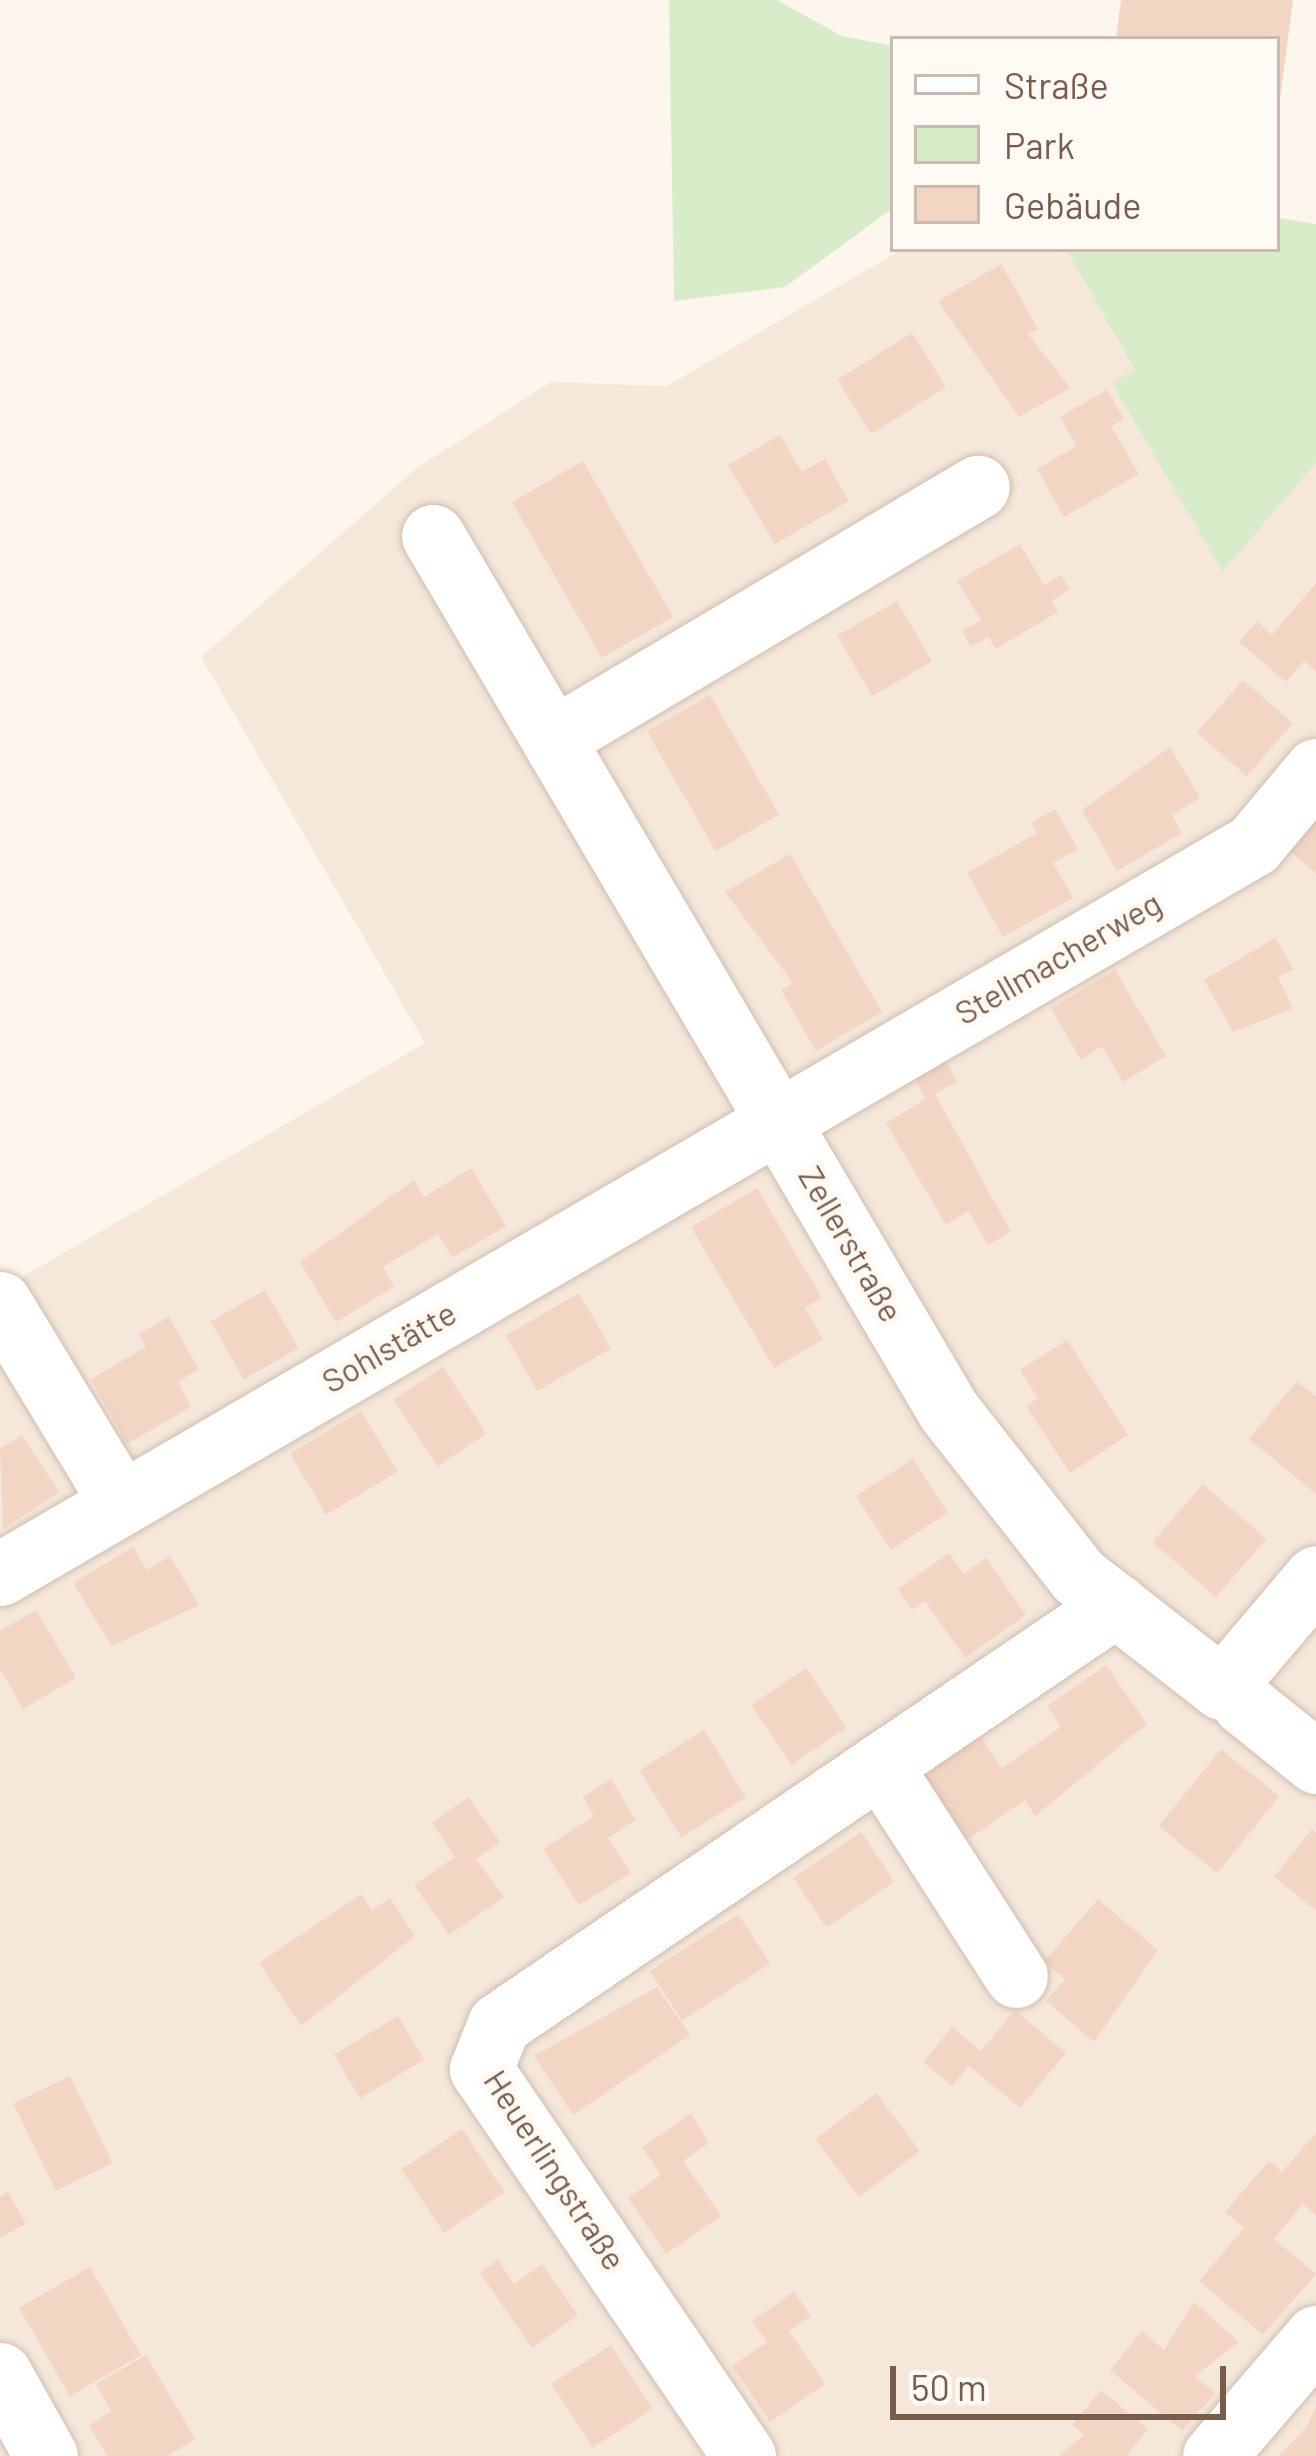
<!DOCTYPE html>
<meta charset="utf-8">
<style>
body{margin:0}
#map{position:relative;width:1316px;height:2456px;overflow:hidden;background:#fdf6ec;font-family:Barlow,sans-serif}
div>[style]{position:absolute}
.residential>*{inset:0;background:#f5e8da}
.green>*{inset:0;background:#d8ecc9}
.building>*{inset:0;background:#f3d5c3;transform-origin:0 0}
.roads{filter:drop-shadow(0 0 3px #d1beb0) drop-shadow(0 0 3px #d1beb0)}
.minor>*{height:63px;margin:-31.5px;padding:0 31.5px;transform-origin:31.5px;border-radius:31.5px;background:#fff}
span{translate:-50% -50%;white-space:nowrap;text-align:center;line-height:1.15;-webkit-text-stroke:12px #fffaf3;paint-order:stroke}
.street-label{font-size:33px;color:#7a5c4d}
.legend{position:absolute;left:890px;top:36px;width:390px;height:216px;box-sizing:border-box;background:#fffaf3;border:3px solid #cabbb1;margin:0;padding:15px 21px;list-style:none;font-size:36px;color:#7a5c4d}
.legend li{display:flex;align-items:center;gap:24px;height:60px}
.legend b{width:60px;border:3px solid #cabbb1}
.scale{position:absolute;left:890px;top:2366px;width:336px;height:54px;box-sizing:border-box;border:6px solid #7a5c4d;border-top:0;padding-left:15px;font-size:36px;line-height:42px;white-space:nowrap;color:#7a5c4d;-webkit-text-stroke:9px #fffaf3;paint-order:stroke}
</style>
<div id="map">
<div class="residential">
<div style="clip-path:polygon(903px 249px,1066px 249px,1134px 370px,1112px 385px,1224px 571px,1316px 463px,1316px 2456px,0 2456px,0 1290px,425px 1043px,201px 657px,417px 468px,551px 382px,667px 386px)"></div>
</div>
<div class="green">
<div style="clip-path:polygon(669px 0,777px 0,842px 36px,893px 46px,893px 208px,785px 287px,674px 301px)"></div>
<div style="clip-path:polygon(1277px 218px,1316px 224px,1316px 463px,1223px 572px,1112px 384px,1134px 369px,1066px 249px,1277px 249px)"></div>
</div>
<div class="building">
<div style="clip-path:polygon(1121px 0,1293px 0,1280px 100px,1277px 39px,1116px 39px)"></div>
<div style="clip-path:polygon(1001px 264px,1038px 329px,1028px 334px,1070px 388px,1019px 417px,938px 301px)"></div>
<div style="left:912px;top:333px;width:64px;height:88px;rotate:58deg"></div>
<div style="clip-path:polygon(1107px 390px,1124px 419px,1111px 426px,1139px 474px,1064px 517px,1037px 469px,1077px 446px,1060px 417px)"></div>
<div style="clip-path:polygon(780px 435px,802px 472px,825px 459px,849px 501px,775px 544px,728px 465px)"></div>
<div style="left:583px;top:461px;width:180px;height:82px;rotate:60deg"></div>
<div style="clip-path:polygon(1020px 544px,1044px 585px,1061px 575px,1070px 590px,1051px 601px,1058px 612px,996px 649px,988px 637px,971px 647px,962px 631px,981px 620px,957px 581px)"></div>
<div style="clip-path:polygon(1316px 583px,1316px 672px,1304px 661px,1286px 682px,1239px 642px,1257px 621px,1272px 635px)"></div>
<div style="left:897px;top:601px;width:70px;height:69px;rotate:60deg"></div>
<div style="left:1243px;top:680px;width:66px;height:70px;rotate:41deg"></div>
<div style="left:710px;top:695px;width:138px;height:73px;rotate:60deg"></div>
<div style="clip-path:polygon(1170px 747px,1200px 798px,1172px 815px,1182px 833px,1117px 871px,1082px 810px)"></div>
<div style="clip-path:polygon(1316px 799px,1316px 874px,1279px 842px)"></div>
<div style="clip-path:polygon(1055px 809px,1078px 849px,1053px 863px,1073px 898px,1003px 937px,967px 873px,1037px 833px,1031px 823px)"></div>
<div style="clip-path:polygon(790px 854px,882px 1012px,816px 1051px,781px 990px,793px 983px,725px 892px)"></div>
<div style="clip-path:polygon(1275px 938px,1294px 969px,1278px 977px,1293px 1008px,1233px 1032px,1204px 980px)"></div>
<div style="clip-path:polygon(1115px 970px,1166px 1056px,1123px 1082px,1102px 1046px,1081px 1060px,1051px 1008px)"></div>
<div style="clip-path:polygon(944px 1058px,957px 1081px,935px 1094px,1011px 1232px,988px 1245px,968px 1211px,946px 1225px,886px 1123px,926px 1099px,913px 1076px)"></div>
<div style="clip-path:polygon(471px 1168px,506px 1226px,452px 1258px,438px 1234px,383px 1267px,394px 1287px,336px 1322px,300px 1262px,414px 1180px,424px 1197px)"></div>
<div style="clip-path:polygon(757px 1188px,822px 1298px,805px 1308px,823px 1339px,774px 1368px,691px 1227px)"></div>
<div style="left:265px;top:1290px;width:67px;height:63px;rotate:60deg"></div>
<div style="left:579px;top:1293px;width:64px;height:85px;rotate:60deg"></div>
<div style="clip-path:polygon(169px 1317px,199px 1369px,178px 1382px,191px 1407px,127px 1444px,91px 1379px,146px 1347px,139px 1334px)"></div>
<div style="clip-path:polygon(1067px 1340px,1128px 1435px,1070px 1473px,1026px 1406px,1038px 1398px,1020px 1370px)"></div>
<div style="left:443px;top:1367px;width:80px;height:59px;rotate:57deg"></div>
<div style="clip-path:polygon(1297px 1381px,1316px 1397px,1316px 1494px,1249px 1439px)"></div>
<div style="left:361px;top:1411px;width:71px;height:83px;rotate:59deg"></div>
<div style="clip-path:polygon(22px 1435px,59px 1492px,3px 1529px,0 1449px)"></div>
<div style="left:913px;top:1459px;width:64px;height:68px;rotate:57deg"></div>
<div style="left:1203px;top:1484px;width:84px;height:77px;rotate:41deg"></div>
<div style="clip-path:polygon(133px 1547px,147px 1570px,170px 1556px,199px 1605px,112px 1646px,73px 1583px)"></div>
<div style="clip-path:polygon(949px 1553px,964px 1574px,986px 1558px,1026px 1615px,965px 1658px,925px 1601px,912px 1610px,898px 1589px)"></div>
<div style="clip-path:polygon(36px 1610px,76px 1678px,23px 1709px,0 1669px,0 1631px)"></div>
<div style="clip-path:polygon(1106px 1665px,1147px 1724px,1035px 1816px,1025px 1800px,964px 1842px,921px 1778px,980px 1736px,1002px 1768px,1061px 1727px,1047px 1706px)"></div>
<div style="left:806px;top:1668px;width:72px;height:66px;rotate:56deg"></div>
<div style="left:704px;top:1730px;width:79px;height:76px;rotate:58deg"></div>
<div style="left:1221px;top:1749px;width:75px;height:99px;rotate:39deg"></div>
<div style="clip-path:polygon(611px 1779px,636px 1820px,608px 1838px,631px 1873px,579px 1905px,543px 1849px,594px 1816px,583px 1797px)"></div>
<div style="clip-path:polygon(468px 1797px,500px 1842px,476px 1859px,504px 1897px,449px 1935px,414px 1885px,455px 1857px,432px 1823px)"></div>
<div style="clip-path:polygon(1312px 1829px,1316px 1833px,1316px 1910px,1274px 1877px)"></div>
<div style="left:861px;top:1832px;width:60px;height:82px;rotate:56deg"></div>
<div style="clip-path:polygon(361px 1894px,372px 1910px,390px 1898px,415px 1936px,301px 2026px,259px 1963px)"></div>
<div style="clip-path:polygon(1098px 1899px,1158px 1950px,1094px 2042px,1046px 2001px,1065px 1979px,1044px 1962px)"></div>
<div style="left:738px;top:1914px;width:59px;height:105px;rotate:57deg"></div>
<div style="clip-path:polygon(657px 1987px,690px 2035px,573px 2115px,534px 2056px)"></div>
<div style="clip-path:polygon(1015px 2010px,1066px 2053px,1020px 2108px,969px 2066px,952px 2086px,923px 2062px,952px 2027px,981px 2051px)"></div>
<div style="left:398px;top:2016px;width:51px;height:75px;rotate:59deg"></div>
<div style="left:70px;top:2076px;width:97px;height:63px;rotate:64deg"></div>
<div style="left:876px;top:2093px;width:73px;height:76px;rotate:53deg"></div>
<div style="clip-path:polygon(691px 2114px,709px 2143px,683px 2161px,721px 2216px,666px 2254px,628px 2198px,661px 2175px,642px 2147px)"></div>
<div style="left:462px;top:2129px;width:76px;height:73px;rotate:56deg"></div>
<div style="clip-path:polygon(1316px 2133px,1316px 2216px,1303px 2204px,1274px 2239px,1316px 2274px,1263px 2335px,1199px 2281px,1244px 2228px,1225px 2212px,1269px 2161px,1282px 2172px)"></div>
<div style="clip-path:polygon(8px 2192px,26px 2224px,0 2238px,0 2197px)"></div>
<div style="clip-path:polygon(498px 2260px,514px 2284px,542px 2264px,578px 2315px,532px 2348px,480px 2273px)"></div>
<div style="left:90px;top:2267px;width:102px;height:82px;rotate:60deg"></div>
<div style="clip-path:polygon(794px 2292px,811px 2316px,789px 2331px,825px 2384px,770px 2422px,732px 2366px,767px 2342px,752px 2321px)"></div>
<div style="clip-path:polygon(1194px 2302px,1239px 2342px,1195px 2376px,1215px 2393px,1182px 2431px,1110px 2370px,1142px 2331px,1164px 2350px)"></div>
<div style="left:611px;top:2345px;width:76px;height:71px;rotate:57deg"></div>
<div style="clip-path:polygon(146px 2355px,195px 2439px,167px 2456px,107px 2456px,89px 2425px,111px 2411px,96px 2384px)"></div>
<div style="clip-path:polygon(1101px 2390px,1148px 2429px,1126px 2456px,1059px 2456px,1084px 2435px,1072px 2425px)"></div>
<div style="clip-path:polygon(1316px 2406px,1316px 2456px,1279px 2456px,1307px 2426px)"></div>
</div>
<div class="roads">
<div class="minor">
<div style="left:433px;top:536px;width:1014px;rotate:59.49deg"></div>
<div style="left:948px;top:1410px;width:211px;rotate:51.9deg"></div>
<div style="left:1078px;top:1576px;width:182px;rotate:37.9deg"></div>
<div style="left:1222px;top:1688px;width:145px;rotate:-49.7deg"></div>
<div style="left:553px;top:739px;width:494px;rotate:-30.7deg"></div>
<div style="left:0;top:1303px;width:234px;rotate:58.8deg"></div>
<div style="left:0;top:1574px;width:1450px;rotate:-30.19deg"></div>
<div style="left:1253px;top:845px;width:98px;rotate:-50deg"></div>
<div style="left:1243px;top:1703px;width:94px;rotate:38.9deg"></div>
<div style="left:880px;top:1765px;width:251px;rotate:57.2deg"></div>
<div style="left:0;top:2374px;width:94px;rotate:60.7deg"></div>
<div style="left:744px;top:2456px;width:468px;rotate:-124.2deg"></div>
<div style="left:481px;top:2069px;width:48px;rotate:-68.2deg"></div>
<div style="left:499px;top:2024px;width:746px;rotate:-34.18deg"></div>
<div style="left:1214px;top:2456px;width:157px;rotate:-49.4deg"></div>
</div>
</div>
<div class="street-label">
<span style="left:1058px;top:958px;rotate:-30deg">Stellmacherweg</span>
<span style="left:851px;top:1244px;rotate:60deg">Zellerstraße</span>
<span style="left:389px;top:1347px;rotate:-30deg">Sohlstätte</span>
<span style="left:555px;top:2170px;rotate:57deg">Heuerlingstraße</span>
</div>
<ul class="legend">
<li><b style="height:15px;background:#fff"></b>Straße</li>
<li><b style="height:33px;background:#d8ecc9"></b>Park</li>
<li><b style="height:33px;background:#f3d5c3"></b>Gebäude</li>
</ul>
<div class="scale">50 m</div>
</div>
